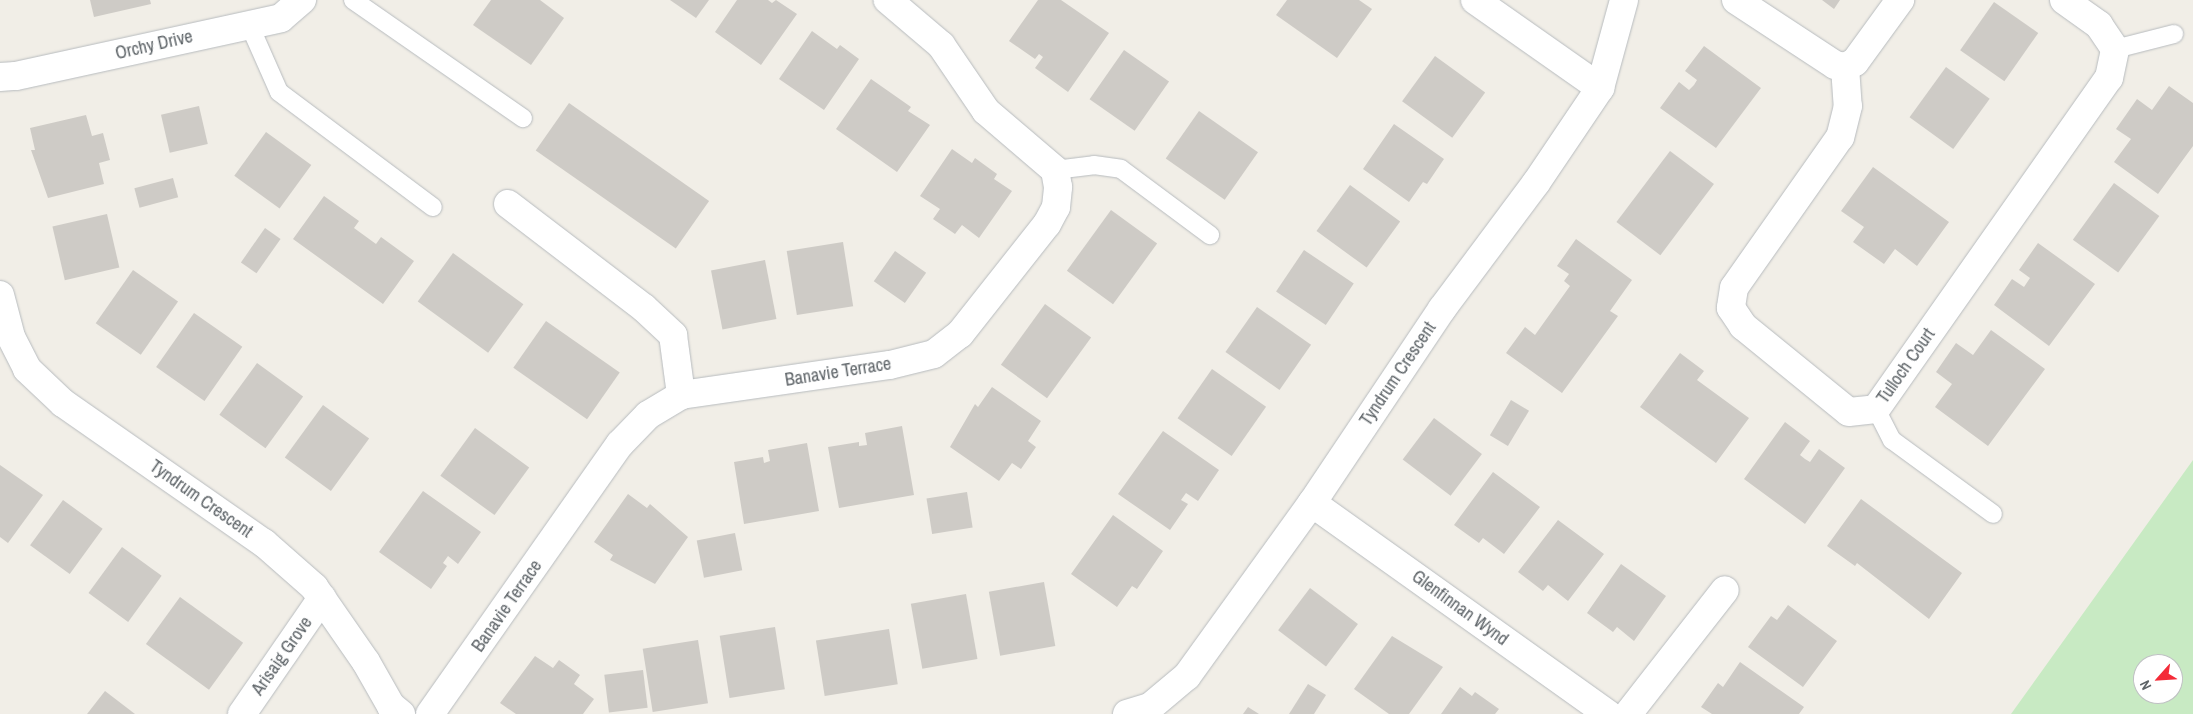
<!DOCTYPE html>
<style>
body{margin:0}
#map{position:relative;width:2193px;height:714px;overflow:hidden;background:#f1eee7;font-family:"Archivo Narrow",sans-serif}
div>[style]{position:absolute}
.green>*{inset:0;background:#c8eac3}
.building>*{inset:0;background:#cecbc6;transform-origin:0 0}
.roads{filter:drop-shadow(0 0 1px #b7bbbe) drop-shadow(0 0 1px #b7bbbe)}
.service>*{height:18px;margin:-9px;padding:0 9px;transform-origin:9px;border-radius:9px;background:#fff}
.minor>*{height:28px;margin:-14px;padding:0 14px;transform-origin:14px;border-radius:14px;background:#fff}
.tertiary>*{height:28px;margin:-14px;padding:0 14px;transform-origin:14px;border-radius:14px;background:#fff}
span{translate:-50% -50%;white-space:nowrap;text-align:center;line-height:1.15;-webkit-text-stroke:5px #fff;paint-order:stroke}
.street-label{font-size:18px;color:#5e6468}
.north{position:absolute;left:2133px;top:654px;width:50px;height:50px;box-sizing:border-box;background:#fff;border:1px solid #bfc1c3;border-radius:50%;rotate:244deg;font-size:14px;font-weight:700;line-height:20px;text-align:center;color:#5e6468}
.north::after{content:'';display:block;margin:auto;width:18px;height:22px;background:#f42b38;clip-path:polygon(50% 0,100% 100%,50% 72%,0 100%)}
</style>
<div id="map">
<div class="green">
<div style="clip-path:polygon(evenodd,2193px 460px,2193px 714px,2011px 714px,2193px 460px,2143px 664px,2173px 664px,2173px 694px,2143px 694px,2143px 664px)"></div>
</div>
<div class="building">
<div style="clip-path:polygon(90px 0,150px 0,151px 4px,94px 17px)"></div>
<div style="clip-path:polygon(491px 0,540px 0,564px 18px,531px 65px,473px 25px)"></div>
<div style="clip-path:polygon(670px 0,709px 0,696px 18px)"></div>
<div style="clip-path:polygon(737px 0,768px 0,772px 3px,776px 0,797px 14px,761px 65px,715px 32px)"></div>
<div style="clip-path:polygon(1038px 0,1061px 0,1109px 33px,1068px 92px,1035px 68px,1043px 57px,1039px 54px,1035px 59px,1009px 41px)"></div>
<div style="clip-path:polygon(1287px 0,1359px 0,1372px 9px,1337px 58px,1276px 15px)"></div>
<div style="clip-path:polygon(1822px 0,1840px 0,1834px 9px)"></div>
<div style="left:1994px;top:2px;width:54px;height:59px;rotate:35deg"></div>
<div style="clip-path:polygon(812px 31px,837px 49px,840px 45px,859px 59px,824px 110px,779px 79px)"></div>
<div style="clip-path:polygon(1704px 46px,1761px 88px,1716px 148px,1660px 108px,1679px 82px,1689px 90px,1694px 85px,1697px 80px,1685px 71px)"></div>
<div style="left:1124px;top:50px;width:55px;height:60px;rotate:35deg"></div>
<div style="left:1435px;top:56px;width:62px;height:56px;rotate:36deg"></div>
<div style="left:1946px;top:67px;width:54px;height:62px;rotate:36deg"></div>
<div style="clip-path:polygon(871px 79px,911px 107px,908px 111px,930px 125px,897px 172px,836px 129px)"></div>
<div style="clip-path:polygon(2169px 86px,2193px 103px,2193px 146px,2158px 194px,2114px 162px,2131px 139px,2116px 129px,2137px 99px,2152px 110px)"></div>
<div style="left:569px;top:103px;width:171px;height:58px;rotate:35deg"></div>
<div style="left:199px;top:106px;width:39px;height:39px;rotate:77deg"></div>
<div style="left:1199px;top:111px;width:72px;height:58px;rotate:35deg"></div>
<div style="clip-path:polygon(86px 115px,92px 136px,103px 133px,110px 160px,99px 163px,104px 184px,48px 198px,31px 150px,35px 150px,30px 128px)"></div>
<div style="clip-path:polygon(1394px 124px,1444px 159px,1427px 184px,1423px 182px,1409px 202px,1363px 169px)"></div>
<div style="left:266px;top:132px;width:56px;height:54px;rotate:36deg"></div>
<div style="clip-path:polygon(952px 149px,972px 163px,975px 158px,997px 174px,994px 179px,1012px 191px,979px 238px,962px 225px,955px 234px,933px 219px,940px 209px,920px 196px)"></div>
<div style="left:1670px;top:151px;width:55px;height:89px;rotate:37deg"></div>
<div style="clip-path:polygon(1873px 167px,1949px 222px,1917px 266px,1895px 249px,1884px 264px,1853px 242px,1864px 227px,1841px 211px)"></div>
<div style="left:173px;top:178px;width:20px;height:40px;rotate:75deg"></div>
<div style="left:2114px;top:183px;width:56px;height:70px;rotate:36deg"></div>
<div style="left:1350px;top:185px;width:62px;height:57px;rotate:36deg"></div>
<div style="clip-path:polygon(324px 196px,359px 221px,354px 228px,376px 244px,381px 237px,414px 261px,383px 304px,293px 239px)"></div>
<div style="left:1111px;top:210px;width:57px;height:75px;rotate:36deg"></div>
<div style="left:107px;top:214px;width:55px;height:56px;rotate:77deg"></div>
<div style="left:265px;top:228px;width:19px;height:42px;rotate:35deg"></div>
<div style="clip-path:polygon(1576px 239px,1632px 280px,1610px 311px,1618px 316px,1562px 393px,1506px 353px,1525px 327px,1535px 335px,1570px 286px,1564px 281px,1569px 274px,1557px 266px)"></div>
<div style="left:843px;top:242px;width:65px;height:57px;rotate:81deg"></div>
<div style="clip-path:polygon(2038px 243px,2095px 284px,2049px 346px,1994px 305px,2012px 279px,2024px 287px,2030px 278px,2019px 270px)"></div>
<div style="left:1304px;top:250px;width:60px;height:50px;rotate:34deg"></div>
<div style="left:895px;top:251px;width:38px;height:37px;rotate:35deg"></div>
<div style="left:453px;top:253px;width:87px;height:60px;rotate:36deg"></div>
<div style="left:765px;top:260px;width:60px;height:55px;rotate:79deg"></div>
<div style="left:133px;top:270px;width:55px;height:65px;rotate:35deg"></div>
<div style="left:1045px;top:304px;width:57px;height:75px;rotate:36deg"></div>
<div style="left:1257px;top:307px;width:66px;height:55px;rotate:35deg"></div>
<div style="left:194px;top:313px;width:59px;height:66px;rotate:35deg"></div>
<div style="left:546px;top:321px;width:90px;height:57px;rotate:35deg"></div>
<div style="clip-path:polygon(1991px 330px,2045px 369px,1988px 446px,1935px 407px,1952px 384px,1936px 372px,1956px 343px,1973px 355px)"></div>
<div style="clip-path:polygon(1680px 353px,1704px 371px,1697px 380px,1749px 418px,1716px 463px,1640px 407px)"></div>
<div style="left:257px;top:363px;width:57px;height:64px;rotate:36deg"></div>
<div style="left:1212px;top:369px;width:66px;height:60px;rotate:35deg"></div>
<div style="clip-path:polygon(992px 387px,1041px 421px,1028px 441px,1036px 447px,1021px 469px,1012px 463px,999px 481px,950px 447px,975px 404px,978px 407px)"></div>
<div style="left:1511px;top:400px;width:21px;height:41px;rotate:31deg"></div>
<div style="left:323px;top:405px;width:57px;height:65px;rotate:36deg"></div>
<div style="left:1434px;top:418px;width:60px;height:52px;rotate:37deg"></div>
<div style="clip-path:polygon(1785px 422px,1810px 441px,1800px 455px,1805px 459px,1810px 462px,1819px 449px,1845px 468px,1805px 524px,1744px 479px)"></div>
<div style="clip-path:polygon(902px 426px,914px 495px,839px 508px,828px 447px,859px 442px,859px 446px,867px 445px,865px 433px)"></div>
<div style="left:475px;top:428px;width:67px;height:59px;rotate:36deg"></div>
<div style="clip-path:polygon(1163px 431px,1219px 470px,1198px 501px,1186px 493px,1181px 500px,1188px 504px,1170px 530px,1118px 494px)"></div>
<div style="clip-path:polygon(807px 443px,819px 511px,744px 524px,734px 462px,763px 457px,764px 463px,770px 461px,768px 450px)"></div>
<div style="clip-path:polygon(0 465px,43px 495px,8px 543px,0 537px)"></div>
<div style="clip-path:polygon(1493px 472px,1540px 507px,1504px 554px,1483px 538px,1479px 543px,1454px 525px)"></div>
<div style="clip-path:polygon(423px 491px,481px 532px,458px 564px,448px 556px,443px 563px,447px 566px,431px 589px,379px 552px)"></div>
<div style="left:967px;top:492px;width:36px;height:41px;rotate:81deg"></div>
<div style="clip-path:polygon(628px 494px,647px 508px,650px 504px,688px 537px,655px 584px,610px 560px,613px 555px,594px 542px)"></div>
<div style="clip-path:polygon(1861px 499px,1962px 573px,1929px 619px,1857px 563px,1855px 566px,1827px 546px)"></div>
<div style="left:63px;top:500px;width:49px;height:56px;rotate:36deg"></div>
<div style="clip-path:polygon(1113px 515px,1163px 551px,1137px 589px,1132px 586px,1117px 607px,1071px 574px)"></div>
<div style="clip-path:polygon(1558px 520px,1604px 554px,1568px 601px,1548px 585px,1543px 591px,1518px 572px)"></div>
<div style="left:735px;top:533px;width:38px;height:39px;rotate:79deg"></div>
<div style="left:122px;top:547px;width:49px;height:57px;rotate:36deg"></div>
<div style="clip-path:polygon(1621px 564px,1666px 596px,1634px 641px,1617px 627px,1613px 632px,1587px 613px)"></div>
<div style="left:1044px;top:582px;width:65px;height:56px;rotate:80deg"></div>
<div style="left:1310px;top:588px;width:60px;height:53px;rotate:37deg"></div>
<div style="left:966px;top:594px;width:66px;height:56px;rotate:80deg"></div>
<div style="left:180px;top:597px;width:78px;height:58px;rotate:36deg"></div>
<div style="clip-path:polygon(1788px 605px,1837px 641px,1803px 687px,1748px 647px,1771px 616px,1777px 620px)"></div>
<div style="left:775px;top:627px;width:63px;height:56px;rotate:81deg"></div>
<div style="left:889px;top:629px;width:56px;height:74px;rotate:81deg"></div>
<div style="clip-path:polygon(1392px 636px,1443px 667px,1409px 714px,1389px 714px,1354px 689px)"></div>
<div style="left:698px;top:640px;width:64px;height:56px;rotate:81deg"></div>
<div style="clip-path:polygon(535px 656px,553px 668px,559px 660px,580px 675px,574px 684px,594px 699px,583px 714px,516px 714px,500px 703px)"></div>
<div style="clip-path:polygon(1740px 662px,1804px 707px,1799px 714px,1712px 714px,1701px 707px,1718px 683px,1723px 687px)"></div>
<div style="left:643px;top:670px;width:38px;height:39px;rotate:83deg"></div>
<div style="clip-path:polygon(1308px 684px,1326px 695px,1314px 714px,1289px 714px)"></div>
<div style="clip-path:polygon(1460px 687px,1472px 696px,1475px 692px,1499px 709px,1495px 714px,1441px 714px)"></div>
<div style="clip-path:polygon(105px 691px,135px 714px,87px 714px)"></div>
<div style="clip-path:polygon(1248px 707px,1259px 714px,1243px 714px)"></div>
</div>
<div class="roads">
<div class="service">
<div style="left:353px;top:0;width:207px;rotate:34.8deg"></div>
<div style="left:249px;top:24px;width:74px;rotate:66.2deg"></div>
<div style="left:279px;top:92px;width:192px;rotate:36.8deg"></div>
<div style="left:2115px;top:49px;width:61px;rotate:-14.3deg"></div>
<div style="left:1055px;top:170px;width:39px;rotate:-7deg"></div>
<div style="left:1094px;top:165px;width:27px;rotate:8deg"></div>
<div style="left:1121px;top:169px;width:111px;rotate:36.6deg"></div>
<div style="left:1876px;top:409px;width:35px;rotate:63deg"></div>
<div style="left:1892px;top:440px;width:125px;rotate:36.2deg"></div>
</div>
<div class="minor">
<div style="left:1475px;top:0;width:153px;rotate:35.1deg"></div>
<div style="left:1736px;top:0;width:118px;rotate:33.3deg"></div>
<div style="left:1835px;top:65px;width:10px;rotate:11deg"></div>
<div style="left:1845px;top:67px;width:11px;rotate:-27deg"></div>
<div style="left:1855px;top:62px;width:77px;rotate:-54deg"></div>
<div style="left:1845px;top:67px;width:39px;rotate:86deg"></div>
<div style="left:1848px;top:106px;width:32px;rotate:104deg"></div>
<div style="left:1840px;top:137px;width:184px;rotate:125.1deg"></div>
<div style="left:1734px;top:288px;width:20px;rotate:99deg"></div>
<div style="left:1731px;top:308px;width:22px;rotate:56deg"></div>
<div style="left:1743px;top:326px;width:136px;rotate:39.1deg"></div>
<div style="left:1849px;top:412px;width:27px;rotate:-6deg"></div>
<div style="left:1876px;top:409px;width:405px;rotate:-54.9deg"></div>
<div style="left:2109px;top:78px;width:30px;rotate:-78deg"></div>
<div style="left:2115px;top:49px;width:29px;rotate:-124deg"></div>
<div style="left:2099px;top:25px;width:43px;rotate:-144.5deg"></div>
<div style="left:0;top:77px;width:16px;rotate:-4deg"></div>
<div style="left:16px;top:76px;width:271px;rotate:-12.3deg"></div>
<div style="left:281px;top:18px;width:28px;rotate:-41deg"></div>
<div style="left:508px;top:204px;width:171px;rotate:37.4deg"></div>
<div style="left:644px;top:308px;width:40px;rotate:43deg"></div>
<div style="left:673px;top:335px;width:61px;rotate:82.4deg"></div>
<div style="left:1312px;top:503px;width:364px;rotate:35.5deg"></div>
<div style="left:242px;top:714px;width:141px;rotate:-55.4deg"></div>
<div style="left:430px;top:714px;width:330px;rotate:-54.9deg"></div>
<div style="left:620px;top:444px;width:40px;rotate:-46deg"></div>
<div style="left:648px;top:415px;width:39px;rotate:-31deg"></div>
<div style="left:681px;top:395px;width:211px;rotate:-8.2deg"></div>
<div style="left:890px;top:365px;width:45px;rotate:-14deg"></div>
<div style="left:934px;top:354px;width:33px;rotate:-38deg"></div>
<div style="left:960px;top:334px;width:140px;rotate:-51.7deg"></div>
<div style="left:1047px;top:224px;width:19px;rotate:-62deg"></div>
<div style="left:1056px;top:207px;width:20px;rotate:-84deg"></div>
<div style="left:1058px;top:187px;width:17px;rotate:-100deg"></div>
<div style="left:1055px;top:170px;width:91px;rotate:-139.5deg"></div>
<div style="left:986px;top:111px;width:80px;rotate:-124.3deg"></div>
<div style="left:941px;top:45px;width:70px;rotate:-139.7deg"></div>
<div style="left:1628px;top:714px;width:157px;rotate:-52deg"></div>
</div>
<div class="tertiary">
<div style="left:0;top:295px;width:43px;rotate:75.3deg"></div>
<div style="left:11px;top:337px;width:36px;rotate:63deg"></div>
<div style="left:27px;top:369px;width:50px;rotate:43.4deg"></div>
<div style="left:63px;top:403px;width:245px;rotate:34.9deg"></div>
<div style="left:264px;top:543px;width:67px;rotate:41.3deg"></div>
<div style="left:314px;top:587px;width:91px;rotate:55.3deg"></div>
<div style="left:366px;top:662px;width:51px;rotate:60.4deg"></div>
<div style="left:391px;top:706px;width:13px;rotate:39deg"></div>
<div style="left:1127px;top:714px;width:24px;rotate:-17deg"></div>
<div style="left:1150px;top:707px;width:48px;rotate:-40deg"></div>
<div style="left:1187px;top:676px;width:213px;rotate:-54.2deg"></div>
<div style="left:1312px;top:503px;width:234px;rotate:-56.2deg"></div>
<div style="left:1442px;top:309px;width:157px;rotate:-53.3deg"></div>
<div style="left:1536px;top:183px;width:115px;rotate:-56deg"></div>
<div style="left:1600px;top:88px;width:91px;rotate:-74.7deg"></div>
</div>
</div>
<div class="street-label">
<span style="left:154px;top:45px;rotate:-13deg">Orchy Drive</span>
<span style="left:1906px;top:366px;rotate:-55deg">Tulloch Court</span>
<span style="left:838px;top:372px;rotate:-9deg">Banavie Terrace</span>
<span style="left:1398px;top:374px;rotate:-56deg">Tyndrum Crescent</span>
<span style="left:201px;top:499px;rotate:35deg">Tyndrum Crescent</span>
<span style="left:507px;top:606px;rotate:-55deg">Banavie Terrace</span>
<span style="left:1460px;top:608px;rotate:36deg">Glenfinnan Wynd</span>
<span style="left:282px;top:656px;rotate:-55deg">Arisaig Grove</span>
</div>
<div class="north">N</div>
</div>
